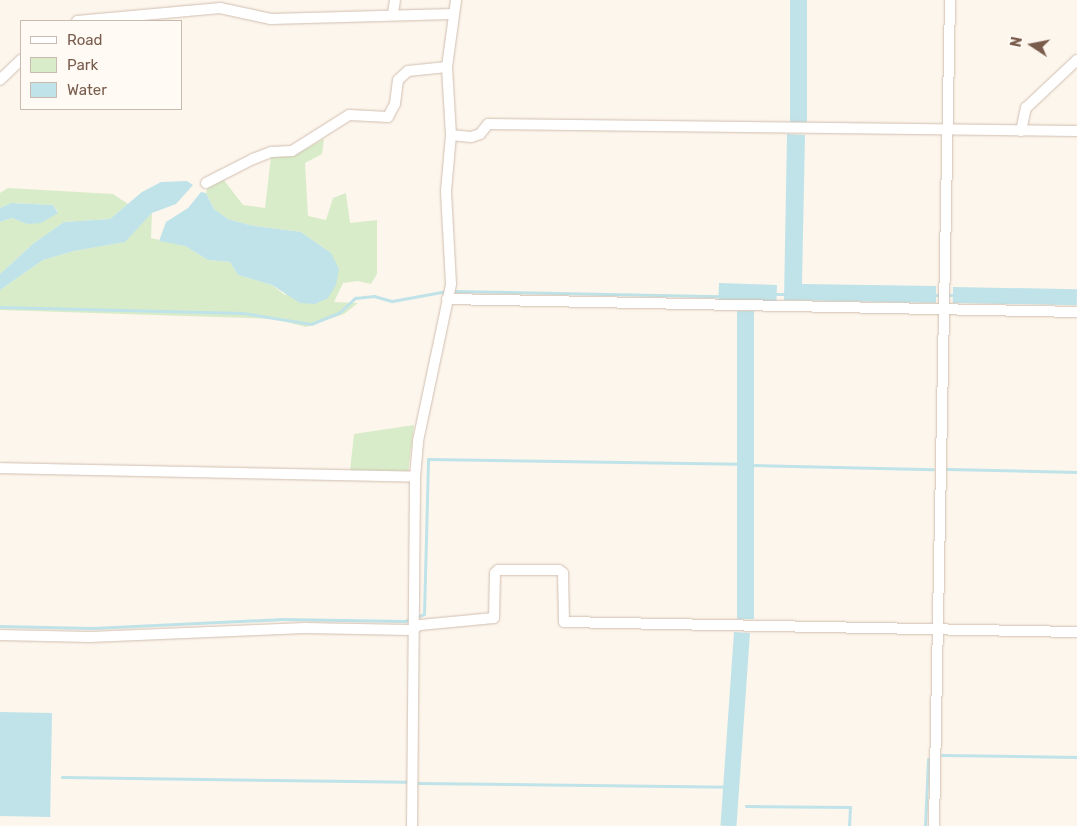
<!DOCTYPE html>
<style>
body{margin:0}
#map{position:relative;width:1077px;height:826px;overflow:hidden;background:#fdf6ec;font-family:Rubik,sans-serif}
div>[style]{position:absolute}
.green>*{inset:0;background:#d8ecc9}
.water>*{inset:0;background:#bfe3e8;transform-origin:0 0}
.stream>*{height:3px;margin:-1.5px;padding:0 1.5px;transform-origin:1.5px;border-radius:1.5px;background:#bfe3e8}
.roads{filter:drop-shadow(0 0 1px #d1beb0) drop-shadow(0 0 1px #d1beb0)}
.street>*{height:10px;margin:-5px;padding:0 5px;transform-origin:5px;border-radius:5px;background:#fff}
span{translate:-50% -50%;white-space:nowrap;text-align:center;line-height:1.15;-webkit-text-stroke:4px #fffaf3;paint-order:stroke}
.legend{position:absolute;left:20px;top:20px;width:162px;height:90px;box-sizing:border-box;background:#fffaf3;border:1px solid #cabbb1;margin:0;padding:6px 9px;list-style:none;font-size:15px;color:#7a5c4d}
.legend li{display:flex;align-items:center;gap:10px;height:25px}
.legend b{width:25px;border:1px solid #cabbb1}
.north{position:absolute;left:1007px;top:20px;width:50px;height:50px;-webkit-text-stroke:4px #fffaf3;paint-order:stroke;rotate:281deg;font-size:14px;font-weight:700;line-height:20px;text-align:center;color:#7a5c4d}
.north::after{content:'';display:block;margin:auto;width:18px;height:22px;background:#7a5c4d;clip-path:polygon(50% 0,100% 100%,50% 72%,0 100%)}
</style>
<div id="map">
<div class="green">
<div style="clip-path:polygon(324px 139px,322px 154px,305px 163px,308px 216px,326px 220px,333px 198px,346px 193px,350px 223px,377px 220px,377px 274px,371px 284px,358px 281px,343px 283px,334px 302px,358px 303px,344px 314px,306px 327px,276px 319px,0 310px,0 290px,43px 260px,74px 251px,124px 242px,152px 213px,151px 238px,185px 246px,208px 260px,230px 262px,238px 275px,272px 285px,285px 295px,331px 253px,301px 232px,249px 225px,228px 219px,214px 209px,206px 193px,208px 185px,223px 179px,243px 205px,265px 208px,271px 157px,295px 155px)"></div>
<div style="clip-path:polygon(8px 188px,113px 194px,128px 204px,110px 219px,64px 222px,34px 243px,0 274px,0 222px,12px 218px,27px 224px,58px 212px,53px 205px,11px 203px,0 208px,0 193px)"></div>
<div style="clip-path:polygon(414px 425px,408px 473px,350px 471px,354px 434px)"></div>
</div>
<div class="water">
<div style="left:790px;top:0;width:17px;height:122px"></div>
<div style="clip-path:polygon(787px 134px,805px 135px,802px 284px,936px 286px,936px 303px,784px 300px)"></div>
<div style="clip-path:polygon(187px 181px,193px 185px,176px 204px,152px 213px,125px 242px,74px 251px,43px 260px,0 290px,0 274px,34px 243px,64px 222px,110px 219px,142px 192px,161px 182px)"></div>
<div style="clip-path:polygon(201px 192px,206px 193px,214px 209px,228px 219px,249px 225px,301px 232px,331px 253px,339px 269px,336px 285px,328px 298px,315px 304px,300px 303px,272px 285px,238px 275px,230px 262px,208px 260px,185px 246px,159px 241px,166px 222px,188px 208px)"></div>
<div style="clip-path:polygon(11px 203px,53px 205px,58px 213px,41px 223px,27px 224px,12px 218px,0 222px,0 208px)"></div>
<div style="left:719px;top:283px;width:58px;height:17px;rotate:2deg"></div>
<div style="left:953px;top:287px;width:124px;height:16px;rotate:1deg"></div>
<div style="left:737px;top:311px;width:17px;height:308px"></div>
<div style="left:734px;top:632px;width:16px;height:194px;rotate:4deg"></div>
<div style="left:0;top:712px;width:52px;height:104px;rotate:1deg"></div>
</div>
<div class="stream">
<div style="left:453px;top:291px;width:268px;rotate:1.1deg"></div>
<div style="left:773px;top:294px;width:13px"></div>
<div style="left:933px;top:295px;width:23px"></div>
<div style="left:0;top:307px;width:243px;rotate:1.4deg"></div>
<div style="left:243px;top:313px;width:69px;rotate:9.2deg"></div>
<div style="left:311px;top:324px;width:31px;rotate:-22deg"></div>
<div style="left:340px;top:312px;width:21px;rotate:-43deg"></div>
<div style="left:355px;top:298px;width:19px;rotate:-6deg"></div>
<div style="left:374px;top:296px;width:19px;rotate:16deg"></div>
<div style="left:392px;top:301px;width:56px;rotate:-10.3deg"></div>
<div style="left:751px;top:465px;width:182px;rotate:1.3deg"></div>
<div style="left:947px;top:469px;width:130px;rotate:1.3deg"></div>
<div style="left:0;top:626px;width:92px;rotate:1.2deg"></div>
<div style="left:92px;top:628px;width:188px;rotate:-2.7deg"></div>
<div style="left:280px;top:619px;width:125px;rotate:0.9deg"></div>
<div style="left:405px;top:621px;width:20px;rotate:-20deg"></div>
<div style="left:424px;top:614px;width:155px;rotate:-88.5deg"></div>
<div style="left:428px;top:459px;width:310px;rotate:0.9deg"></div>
<div style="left:942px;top:755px;width:135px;rotate:0.8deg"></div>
<div style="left:62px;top:777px;width:346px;rotate:0.8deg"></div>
<div style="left:418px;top:783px;width:312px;rotate:0.7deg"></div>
<div style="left:746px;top:806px;width:104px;rotate:0.6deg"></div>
<div style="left:850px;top:807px;width:19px;rotate:93deg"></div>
<div style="left:925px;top:826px;width:67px;rotate:-87.4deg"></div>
</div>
<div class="roads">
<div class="street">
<div style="left:393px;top:14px;width:14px;rotate:-82deg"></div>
<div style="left:77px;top:21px;width:144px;rotate:-5.2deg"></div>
<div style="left:220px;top:8px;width:52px;rotate:12.2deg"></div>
<div style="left:271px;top:19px;width:182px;rotate:-1.6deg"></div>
<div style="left:0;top:80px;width:29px;rotate:-44deg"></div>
<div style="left:1021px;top:131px;width:24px;rotate:-78deg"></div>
<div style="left:1026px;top:108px;width:70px;rotate:-43.3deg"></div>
<div style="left:451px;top:135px;width:20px;rotate:6deg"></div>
<div style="left:471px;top:137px;width:9px;rotate:-18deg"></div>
<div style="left:480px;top:134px;width:13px;rotate:-51deg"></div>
<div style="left:488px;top:124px;width:589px;rotate:0.68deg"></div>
<div style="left:206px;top:183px;width:53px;rotate:-27.1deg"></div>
<div style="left:253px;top:159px;width:19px;rotate:-21deg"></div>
<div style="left:271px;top:152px;width:21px;rotate:-3deg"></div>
<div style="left:292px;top:151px;width:67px;rotate:-32.3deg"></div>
<div style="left:349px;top:115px;width:39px;rotate:3deg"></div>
<div style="left:388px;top:117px;width:15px;rotate:-62deg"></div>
<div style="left:395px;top:104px;width:24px;rotate:-83deg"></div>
<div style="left:398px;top:80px;width:13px;rotate:-42deg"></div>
<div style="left:408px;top:71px;width:39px;rotate:-6deg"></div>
<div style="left:447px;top:299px;width:630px;rotate:1.18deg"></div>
<div style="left:0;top:468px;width:415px;rotate:1.2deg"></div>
<div style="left:0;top:635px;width:90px;rotate:1.3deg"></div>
<div style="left:90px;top:637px;width:215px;rotate:-2.4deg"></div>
<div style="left:305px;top:628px;width:105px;rotate:1.1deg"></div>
<div style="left:410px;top:630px;width:11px;rotate:-27deg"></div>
<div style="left:420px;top:625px;width:74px;rotate:-5.4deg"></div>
<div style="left:494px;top:618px;width:45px;rotate:-88.7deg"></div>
<div style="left:495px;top:573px;width:4px;rotate:-45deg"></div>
<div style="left:498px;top:570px;width:61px"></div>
<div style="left:559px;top:570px;width:5px;rotate:37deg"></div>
<div style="left:563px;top:573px;width:49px;rotate:88.8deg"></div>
<div style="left:564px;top:622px;width:513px;rotate:1.12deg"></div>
<div style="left:412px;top:826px;width:349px;rotate:-89.5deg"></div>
<div style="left:415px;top:477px;width:36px;rotate:-85deg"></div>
<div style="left:418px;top:441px;width:160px;rotate:-78.1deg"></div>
<div style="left:451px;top:284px;width:93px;rotate:-93.1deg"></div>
<div style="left:446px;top:191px;width:56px;rotate:-84.9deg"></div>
<div style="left:451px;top:135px;width:68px;rotate:-93.4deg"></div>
<div style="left:447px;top:67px;width:68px;rotate:-82.3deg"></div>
<div style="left:934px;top:826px;width:826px;rotate:-88.89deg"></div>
</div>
</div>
<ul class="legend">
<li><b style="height:6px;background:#fff"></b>Road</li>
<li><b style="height:14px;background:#d8ecc9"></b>Park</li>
<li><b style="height:14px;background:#bfe3e8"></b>Water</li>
</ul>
<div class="north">N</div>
</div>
